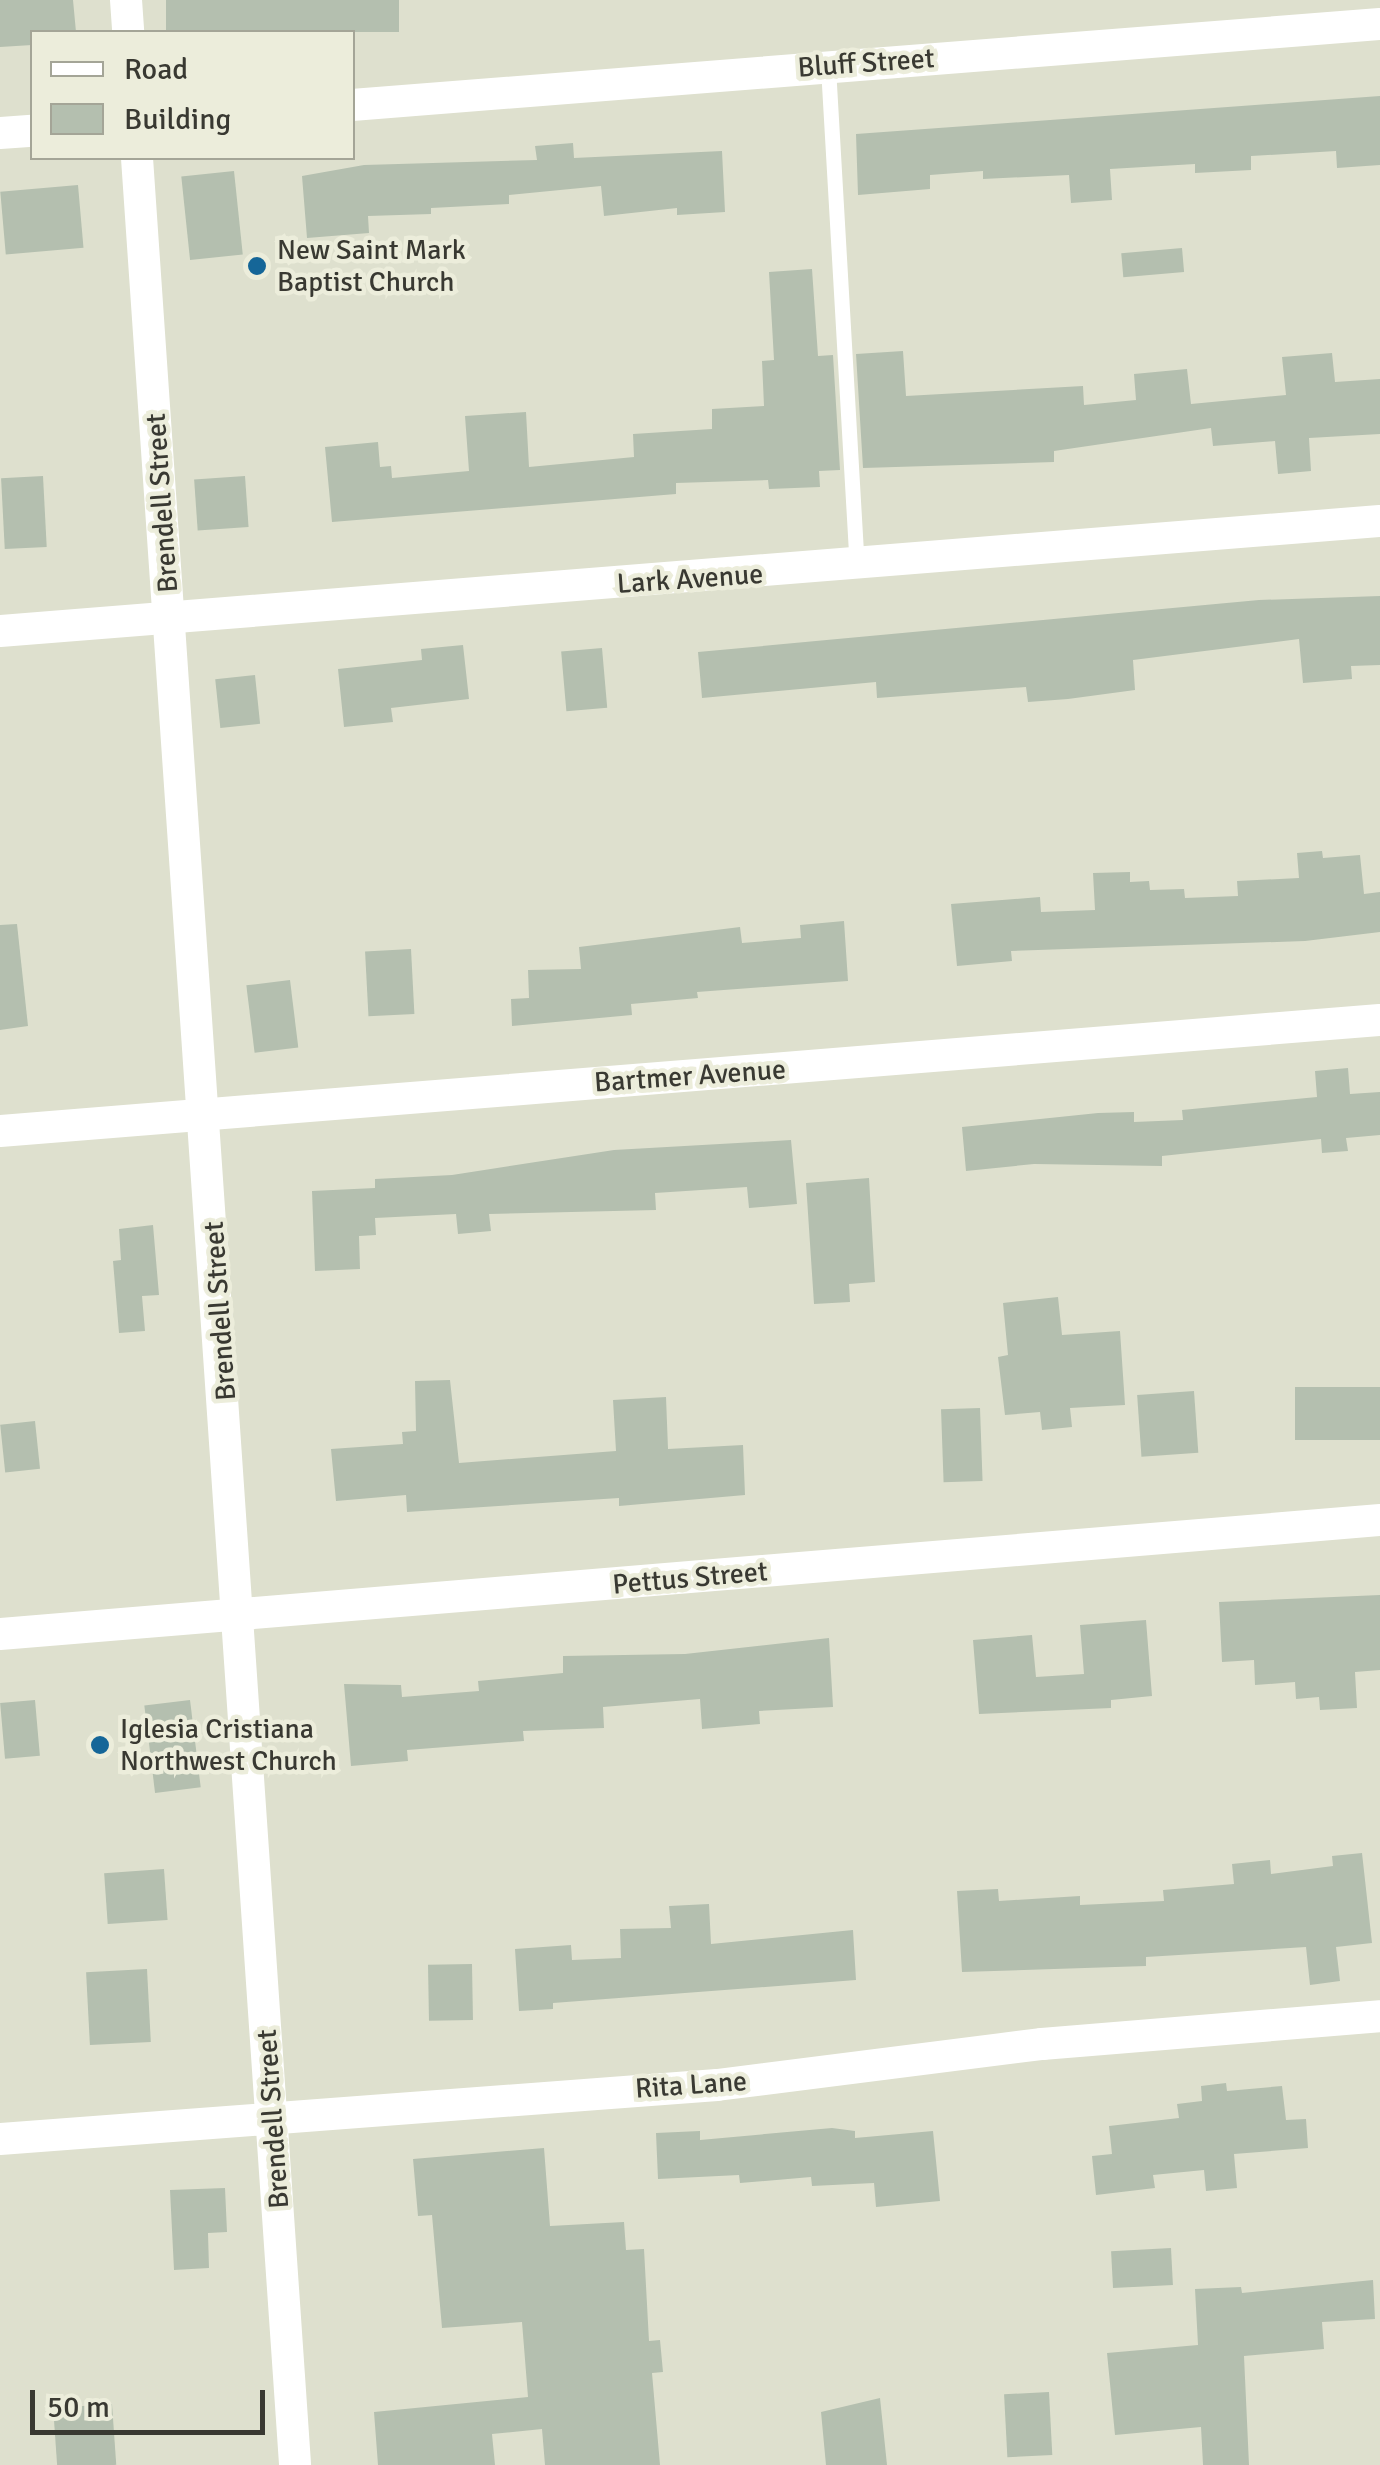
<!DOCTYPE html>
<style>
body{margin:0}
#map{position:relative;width:1380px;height:2465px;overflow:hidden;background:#dee0ce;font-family:Signika,sans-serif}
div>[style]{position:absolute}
.building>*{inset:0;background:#b4bfaf;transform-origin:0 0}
.lane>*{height:15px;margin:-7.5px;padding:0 7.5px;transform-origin:7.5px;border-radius:7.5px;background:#fff}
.street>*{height:32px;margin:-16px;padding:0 16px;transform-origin:16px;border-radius:16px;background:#fff}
.dots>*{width:28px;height:28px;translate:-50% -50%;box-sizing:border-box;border:5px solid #eceddb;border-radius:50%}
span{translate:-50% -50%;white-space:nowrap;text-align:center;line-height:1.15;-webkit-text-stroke:9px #eceddb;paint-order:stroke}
.street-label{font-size:28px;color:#393932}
.poi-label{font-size:28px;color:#393932}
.left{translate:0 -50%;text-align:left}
.legend{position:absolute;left:30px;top:30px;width:325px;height:130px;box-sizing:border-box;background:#eceddb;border:2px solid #a4a597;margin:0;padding:12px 18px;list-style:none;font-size:30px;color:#393932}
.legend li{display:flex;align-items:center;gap:20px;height:50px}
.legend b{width:50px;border:2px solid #a4a597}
.scale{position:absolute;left:30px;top:2390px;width:235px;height:45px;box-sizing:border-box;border:5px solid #393932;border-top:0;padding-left:12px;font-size:30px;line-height:35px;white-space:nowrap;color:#393932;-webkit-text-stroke:8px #eceddb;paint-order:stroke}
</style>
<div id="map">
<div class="building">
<div style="clip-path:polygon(0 0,73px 0,76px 32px,32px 32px,32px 45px,0 47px)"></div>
<div style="left:166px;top:0;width:233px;height:32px"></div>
<div style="clip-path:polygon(1380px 96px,1380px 165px,1337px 168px,1336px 151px,1251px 156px,1251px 170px,1195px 173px,1195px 164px,1110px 169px,1112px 200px,1071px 203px,1069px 175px,983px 179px,983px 171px,930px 175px,930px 189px,858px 195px,856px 134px)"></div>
<div style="clip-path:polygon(573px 143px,574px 158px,722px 151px,725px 212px,677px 215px,677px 208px,604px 216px,601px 186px,509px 195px,509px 204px,431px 208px,431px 214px,368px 216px,369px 233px,307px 238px,302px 176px,364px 165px,537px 160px,535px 146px)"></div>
<div style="left:234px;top:171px;width:84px;height:53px;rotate:84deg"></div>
<div style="left:78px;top:185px;width:63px;height:78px;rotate:85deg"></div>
<div style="left:1182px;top:248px;width:24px;height:61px;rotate:85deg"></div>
<div style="clip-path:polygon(812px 269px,818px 356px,833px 355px,840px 470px,819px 471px,820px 487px,769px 489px,768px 480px,676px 483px,676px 494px,332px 522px,325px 447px,378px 442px,380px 467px,391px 466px,392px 478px,469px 471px,465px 416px,526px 412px,529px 467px,634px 457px,633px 434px,712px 429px,712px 409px,764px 406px,762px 361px,774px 360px,769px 272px)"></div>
<div style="clip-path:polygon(903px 351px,906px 396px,1083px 386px,1084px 405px,1136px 400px,1134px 374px,1187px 369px,1191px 404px,1286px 395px,1282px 357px,1332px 353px,1335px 382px,1380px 379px,1380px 434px,1309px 438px,1311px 471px,1278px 474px,1275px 441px,1213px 446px,1211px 428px,1054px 451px,1054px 462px,863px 468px,856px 354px)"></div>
<div style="left:43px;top:476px;width:71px;height:42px;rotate:87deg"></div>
<div style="left:245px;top:476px;width:51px;height:51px;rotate:86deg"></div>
<div style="clip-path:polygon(1380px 596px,1380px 665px,1351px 666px,1352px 679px,1303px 683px,1299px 639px,1133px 660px,1135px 690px,1068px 699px,1028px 702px,1026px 687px,877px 698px,876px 682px,702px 698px,698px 652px,1259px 600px)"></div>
<div style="clip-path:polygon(463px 645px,469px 699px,391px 708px,393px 722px,344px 727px,338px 669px,422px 660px,421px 649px)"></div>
<div style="left:602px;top:648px;width:60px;height:41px;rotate:85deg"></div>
<div style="left:255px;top:675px;width:49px;height:40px;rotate:84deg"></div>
<div style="clip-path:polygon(1322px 851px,1323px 858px,1360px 855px,1364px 894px,1380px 892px,1380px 932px,1305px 941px,1011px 951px,1012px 961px,957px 966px,951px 904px,1040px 897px,1041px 912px,1095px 910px,1093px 873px,1130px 872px,1130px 882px,1149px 881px,1150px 890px,1184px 889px,1185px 898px,1238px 896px,1237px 881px,1299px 878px,1297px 853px)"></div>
<div style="clip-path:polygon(844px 921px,848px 981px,697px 992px,698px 998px,631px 1004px,632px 1015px,512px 1026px,511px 999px,529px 998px,528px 970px,581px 969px,579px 947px,740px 927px,742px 943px,801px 938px,800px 925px)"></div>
<div style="clip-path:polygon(17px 924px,28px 1026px,0 1030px,0 925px)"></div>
<div style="left:411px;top:949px;width:65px;height:46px;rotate:87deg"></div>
<div style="left:290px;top:980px;width:68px;height:44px;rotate:83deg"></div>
<div style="clip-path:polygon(1348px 1068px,1350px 1094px,1380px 1092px,1380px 1135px,1346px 1138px,1348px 1151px,1322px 1153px,1321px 1139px,1162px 1156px,1162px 1166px,1034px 1164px,966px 1171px,962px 1127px,1098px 1113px,1134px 1112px,1134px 1122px,1183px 1120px,1182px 1110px,1317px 1097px,1315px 1071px)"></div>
<div style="clip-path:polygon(791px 1140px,797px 1204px,749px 1208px,747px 1187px,655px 1193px,656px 1210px,489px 1214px,491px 1231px,458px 1234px,456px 1214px,375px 1218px,376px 1235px,359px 1236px,360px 1269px,315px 1271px,312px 1191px,375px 1188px,375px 1179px,452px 1175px,614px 1150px)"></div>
<div style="clip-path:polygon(869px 1178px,875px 1282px,849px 1284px,850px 1302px,814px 1304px,806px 1183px)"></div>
<div style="clip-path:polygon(153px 1225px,159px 1295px,142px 1296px,145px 1331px,119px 1333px,113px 1261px,121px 1260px,119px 1229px)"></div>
<div style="clip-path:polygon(1058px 1297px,1062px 1335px,1120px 1331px,1125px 1405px,1070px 1408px,1072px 1427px,1042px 1430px,1040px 1412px,1005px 1415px,998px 1357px,1008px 1355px,1003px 1303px)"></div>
<div style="clip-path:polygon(450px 1380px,459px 1463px,616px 1451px,613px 1400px,666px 1397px,668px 1449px,743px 1445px,745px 1495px,619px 1506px,619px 1498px,407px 1512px,406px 1495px,336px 1501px,331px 1449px,403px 1444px,402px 1432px,416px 1431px,415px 1381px)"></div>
<div style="left:1380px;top:1387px;width:53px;height:85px;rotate:90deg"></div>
<div style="left:1194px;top:1391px;width:62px;height:57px;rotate:86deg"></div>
<div style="left:980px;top:1408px;width:73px;height:39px;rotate:88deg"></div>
<div style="left:35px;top:1421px;width:48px;height:35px;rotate:84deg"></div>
<div style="clip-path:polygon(1380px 1595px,1380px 1670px,1355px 1672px,1357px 1708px,1320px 1710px,1319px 1697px,1296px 1699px,1295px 1682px,1255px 1685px,1254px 1660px,1222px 1662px,1219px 1602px)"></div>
<div style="clip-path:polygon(1146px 1620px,1152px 1696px,1111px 1700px,1111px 1708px,979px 1714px,973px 1640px,1032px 1635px,1036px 1677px,1084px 1674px,1080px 1625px)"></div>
<div style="clip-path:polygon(829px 1638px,833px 1707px,759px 1711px,760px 1724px,702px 1729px,700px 1699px,603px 1707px,604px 1728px,523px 1731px,524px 1741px,407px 1750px,408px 1761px,351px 1766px,344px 1684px,401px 1685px,402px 1697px,479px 1691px,478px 1681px,563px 1673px,563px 1656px,685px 1654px)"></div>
<div style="left:35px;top:1700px;width:56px;height:35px;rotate:85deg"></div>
<div style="left:190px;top:1700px;width:88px;height:46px;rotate:83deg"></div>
<div style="clip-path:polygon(1362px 1853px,1372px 1943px,1336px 1947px,1340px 1981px,1310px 1985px,1306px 1947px,1146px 1957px,1146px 1966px,962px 1972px,957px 1891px,998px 1889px,999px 1901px,1080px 1896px,1080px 1905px,1164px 1901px,1163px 1890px,1234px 1884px,1232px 1864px,1270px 1860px,1271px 1874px,1333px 1866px,1332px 1856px)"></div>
<div style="left:164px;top:1869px;width:51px;height:60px;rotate:86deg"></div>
<div style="clip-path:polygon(709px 1904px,711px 1944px,853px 1930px,856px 1980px,553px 2003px,553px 2009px,519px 2011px,515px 1949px,571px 1945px,572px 1960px,621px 1958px,620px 1929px,671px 1928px,669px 1906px)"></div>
<div style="left:472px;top:1964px;width:56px;height:44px;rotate:89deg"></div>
<div style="left:147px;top:1969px;width:73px;height:61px;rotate:87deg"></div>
<div style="clip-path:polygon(1226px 2083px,1227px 2091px,1282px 2086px,1286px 2120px,1306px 2119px,1308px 2148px,1234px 2154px,1237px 2188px,1206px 2191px,1204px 2170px,1153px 2175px,1155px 2188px,1096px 2195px,1092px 2156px,1112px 2154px,1109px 2126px,1179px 2118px,1177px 2104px,1202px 2101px,1201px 2086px)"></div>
<div style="clip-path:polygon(832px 2128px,855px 2131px,855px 2138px,933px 2131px,940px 2201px,876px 2207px,874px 2183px,812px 2186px,811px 2177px,740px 2183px,739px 2175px,658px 2179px,656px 2133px,700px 2131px,700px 2140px)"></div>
<div style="clip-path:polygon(544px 2148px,550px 2226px,624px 2222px,626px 2250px,644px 2249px,649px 2341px,660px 2340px,663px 2372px,652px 2373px,660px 2465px,545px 2465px,542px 2429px,492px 2434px,495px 2465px,378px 2465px,374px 2412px,528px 2397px,522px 2322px,442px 2328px,432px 2215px,418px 2216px,413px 2159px)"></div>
<div style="clip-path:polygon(225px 2188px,227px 2232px,208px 2233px,209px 2268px,174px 2270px,170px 2190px)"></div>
<div style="left:1171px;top:2248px;width:37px;height:60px;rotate:87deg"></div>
<div style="clip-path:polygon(1373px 2280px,1375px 2319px,1322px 2322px,1324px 2349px,1244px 2356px,1249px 2465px,1203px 2465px,1201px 2427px,1115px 2435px,1107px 2353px,1198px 2345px,1195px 2289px,1241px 2287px,1242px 2293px)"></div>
<div style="left:1049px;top:2392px;width:63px;height:45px;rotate:87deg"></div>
<div style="clip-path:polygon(880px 2398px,887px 2465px,826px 2465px,821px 2412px)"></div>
<div style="left:112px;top:2404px;width:61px;height:59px;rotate:86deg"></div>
</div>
<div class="lane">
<div style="left:828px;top:67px;width:500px;rotate:86.7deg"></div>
</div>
<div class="street">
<div style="left:126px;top:0;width:32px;rotate:86deg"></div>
<div style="left:352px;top:105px;width:1031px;rotate:-4.51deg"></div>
<div style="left:0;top:133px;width:32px;rotate:-4deg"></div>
<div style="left:137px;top:158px;width:2312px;rotate:86.08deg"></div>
<div style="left:0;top:631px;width:1384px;rotate:-4.56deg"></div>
<div style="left:0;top:1131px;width:1384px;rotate:-4.6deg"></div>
<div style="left:0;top:1634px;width:1385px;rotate:-4.72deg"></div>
<div style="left:0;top:2139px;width:719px;rotate:-4.31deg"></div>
<div style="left:717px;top:2085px;width:328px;rotate:-7.2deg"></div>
<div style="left:1042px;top:2044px;width:339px;rotate:-4.7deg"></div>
</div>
<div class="dots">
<div style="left:257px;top:266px;background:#156698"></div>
<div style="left:100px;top:1745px;background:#156698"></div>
</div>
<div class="street-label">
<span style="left:866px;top:63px;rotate:-4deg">Bluff Street</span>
<span style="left:162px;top:503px;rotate:-94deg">Brendell Street</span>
<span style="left:690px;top:579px;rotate:-4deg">Lark Avenue</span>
<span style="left:690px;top:1076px;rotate:-4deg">Bartmer Avenue</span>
<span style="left:220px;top:1311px;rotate:-94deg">Brendell Street</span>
<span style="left:690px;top:1578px;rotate:-5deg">Pettus Street</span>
<span style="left:691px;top:2085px;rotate:-4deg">Rita Lane</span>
<span style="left:273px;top:2119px;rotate:-94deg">Brendell Street</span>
</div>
<div class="poi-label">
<span class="left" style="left:277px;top:266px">New Saint Mark<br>Baptist Church</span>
<span class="left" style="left:120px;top:1745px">Iglesia Cristiana<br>Northwest Church</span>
</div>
<ul class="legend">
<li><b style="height:12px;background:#fff"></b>Road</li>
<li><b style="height:28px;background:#b4bfaf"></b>Building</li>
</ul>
<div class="scale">50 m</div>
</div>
